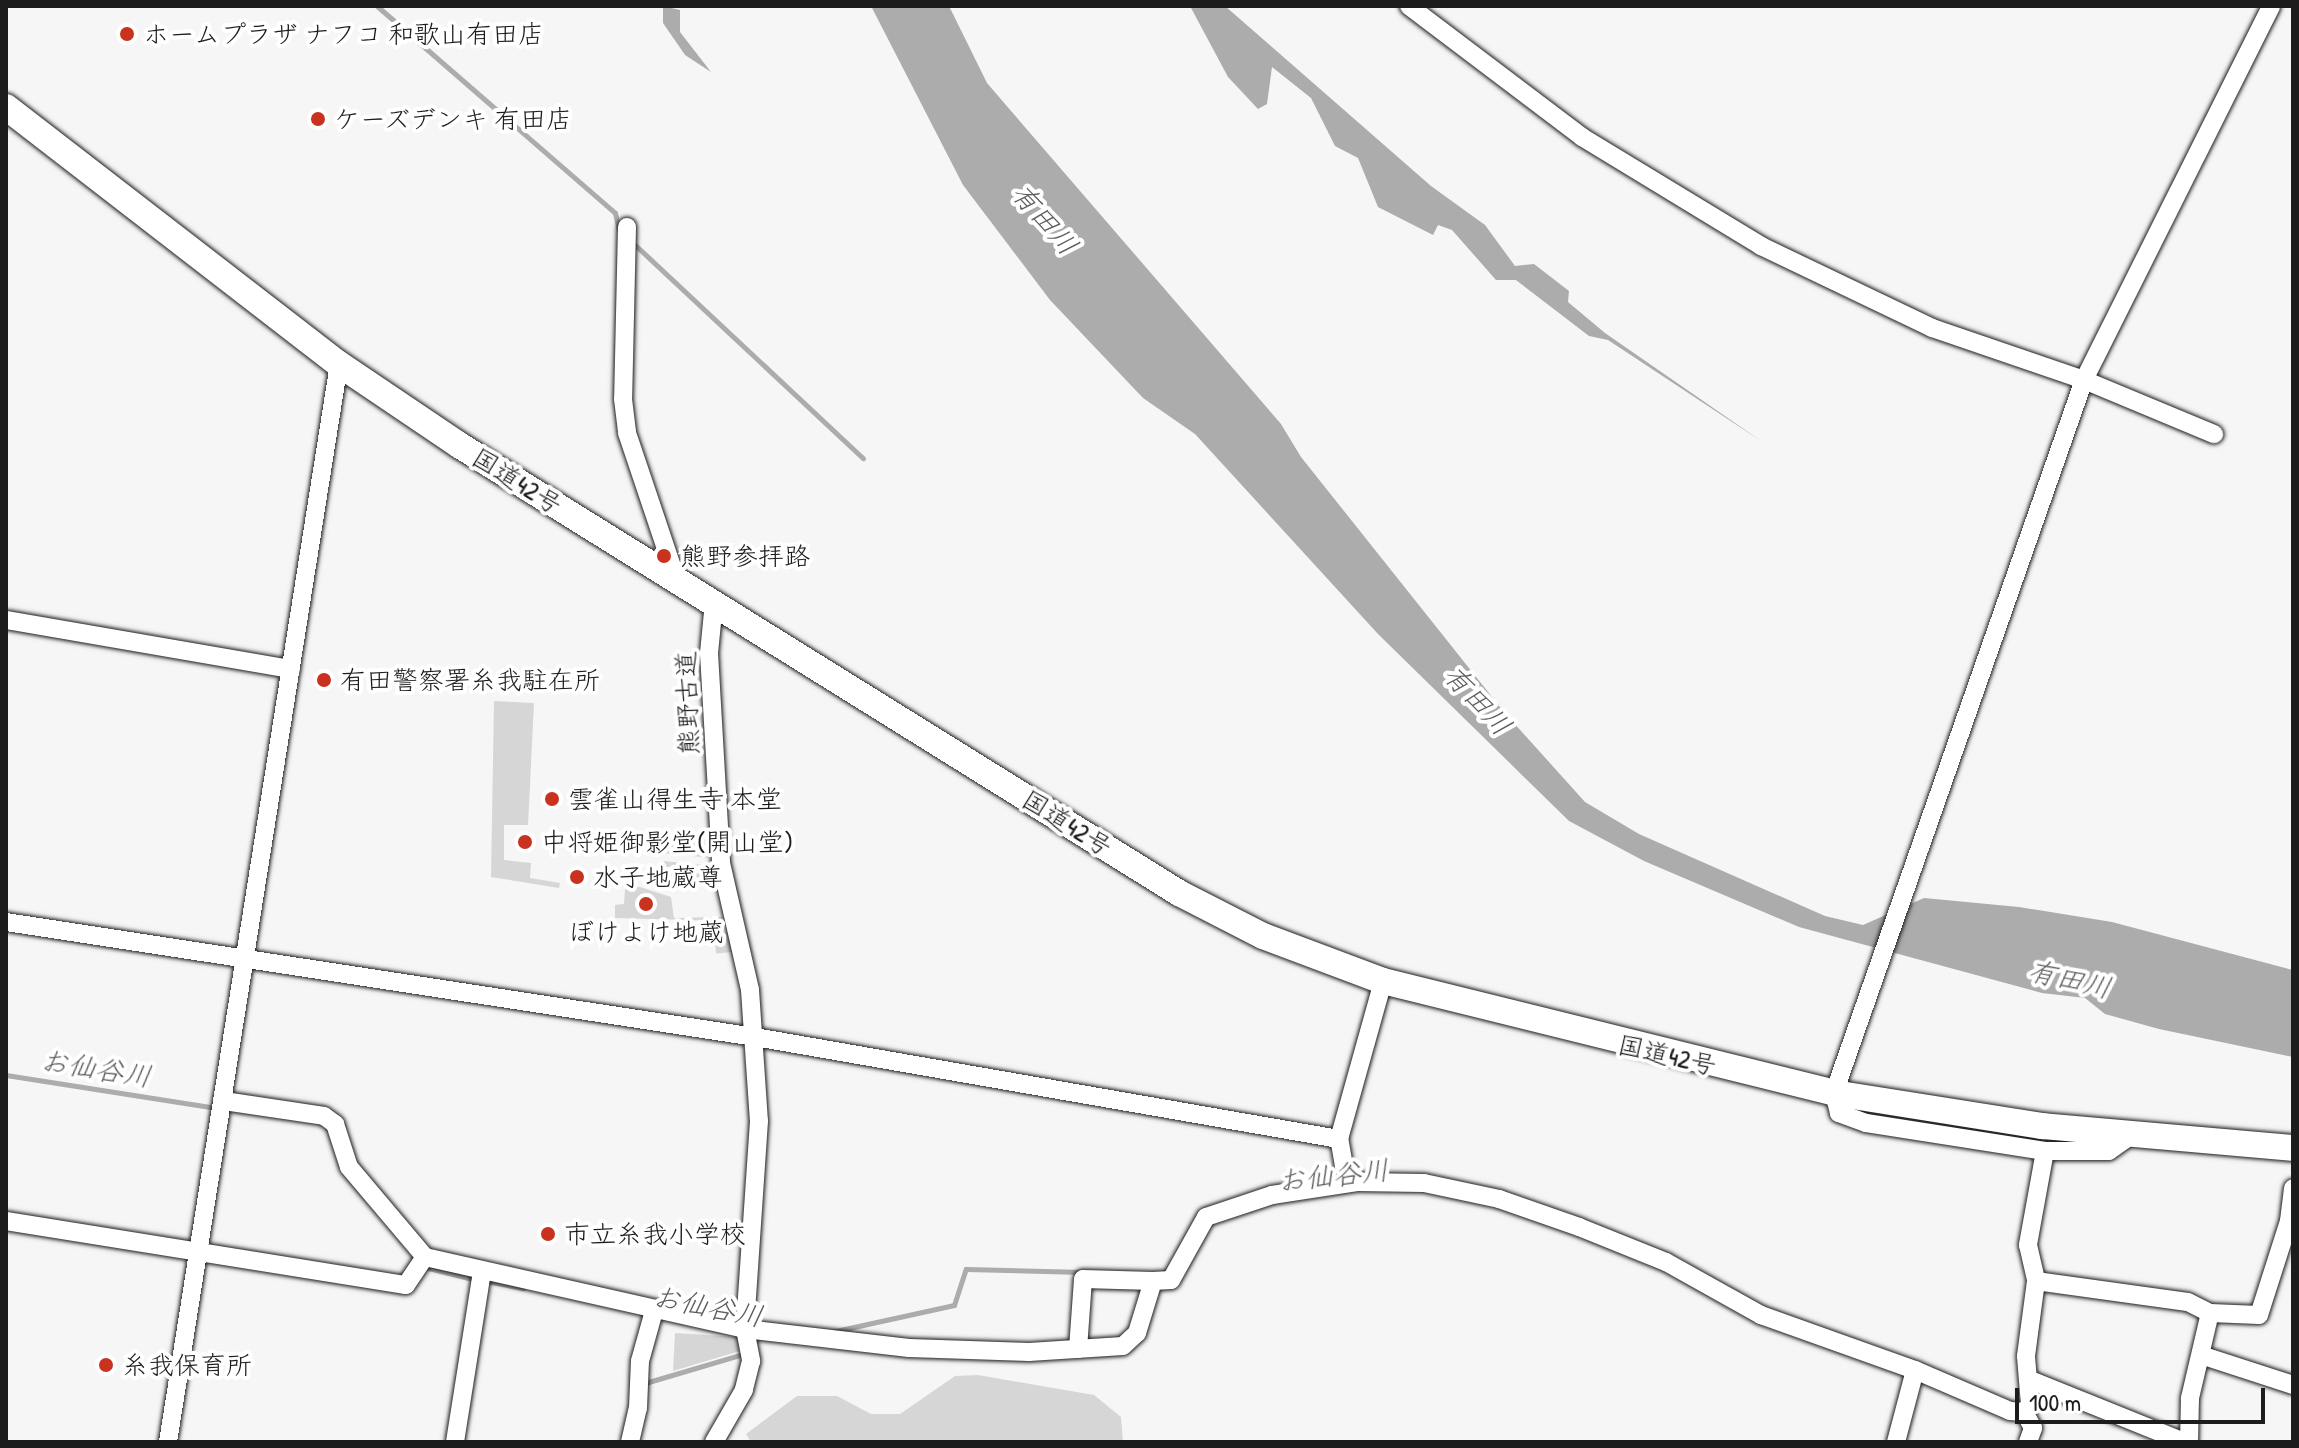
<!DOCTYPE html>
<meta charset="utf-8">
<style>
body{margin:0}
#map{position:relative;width:2299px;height:1448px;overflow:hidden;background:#f6f6f6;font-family:"Patrick Hand","Klee One",sans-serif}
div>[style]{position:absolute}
.green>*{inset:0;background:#d6d6d6;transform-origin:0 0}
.water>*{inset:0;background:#acacac}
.stream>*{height:5px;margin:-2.5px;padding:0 2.5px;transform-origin:2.5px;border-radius:2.5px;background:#acacac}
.roads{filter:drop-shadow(0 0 2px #1c1c1c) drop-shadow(0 0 2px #1c1c1c)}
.minor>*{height:18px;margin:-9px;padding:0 9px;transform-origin:9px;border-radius:9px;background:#fff}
.highway>*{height:26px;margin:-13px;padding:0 13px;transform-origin:13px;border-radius:13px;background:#fff}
.dots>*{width:22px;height:22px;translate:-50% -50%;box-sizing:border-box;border:4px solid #fff;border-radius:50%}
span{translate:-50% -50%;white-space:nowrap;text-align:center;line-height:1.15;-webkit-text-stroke:8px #fff;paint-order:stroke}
.poi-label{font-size:26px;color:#1c1c1c}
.left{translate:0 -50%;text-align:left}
.street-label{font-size:26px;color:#1c1c1c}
.water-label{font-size:28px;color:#5d5d5d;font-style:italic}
.frame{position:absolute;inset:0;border:8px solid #1c1c1c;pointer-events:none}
.scale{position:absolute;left:2015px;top:1388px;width:250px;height:36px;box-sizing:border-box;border:4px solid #1c1c1c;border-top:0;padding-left:10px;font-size:24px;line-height:28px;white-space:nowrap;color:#1c1c1c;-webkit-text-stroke:6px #fff;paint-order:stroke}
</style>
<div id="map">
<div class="green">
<div style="clip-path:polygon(494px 701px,534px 703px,528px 825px,504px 825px,504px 860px,531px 863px,530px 878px,560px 883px,559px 888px,491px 877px)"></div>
<div style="clip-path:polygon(606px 832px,638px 838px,637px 849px,606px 846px)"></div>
<div style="clip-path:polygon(657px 833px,710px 834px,711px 858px,645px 851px,646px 842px,656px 842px)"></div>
<div style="clip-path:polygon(664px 861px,712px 866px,715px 880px,669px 885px,660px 879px)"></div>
<div style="clip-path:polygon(640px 887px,671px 897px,674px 918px,722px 917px,722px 921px,615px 918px,615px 905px,624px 904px,625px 888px)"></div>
<div style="left:730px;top:932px;width:20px;height:16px;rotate:84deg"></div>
<div style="clip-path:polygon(675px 1333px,738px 1337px,743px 1350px,673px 1371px)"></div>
<div style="clip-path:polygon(978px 1375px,1094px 1395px,1121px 1417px,1123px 1442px,751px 1442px,746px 1434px,797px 1396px,837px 1396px,871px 1414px,900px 1414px,955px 1376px)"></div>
</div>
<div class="water">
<div style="clip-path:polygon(663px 6px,680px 10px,680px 32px,711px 72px,685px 55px,663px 23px)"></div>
<div style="clip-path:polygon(871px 6px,949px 6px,987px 83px,1281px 424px,1301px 457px,1504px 712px,1585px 802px,1639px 834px,1825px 916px,1863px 925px,1924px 898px,2019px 907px,2112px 922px,2293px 970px,2293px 1057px,2159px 1029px,2105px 1014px,2085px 998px,2042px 993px,1799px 927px,1644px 861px,1569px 821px,1378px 634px,1195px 434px,1143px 398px,1050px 300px,963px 185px)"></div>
<div style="clip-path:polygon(1190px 6px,1225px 6px,1431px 186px,1485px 225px,1515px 266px,1534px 264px,1569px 291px,1568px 302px,1605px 333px,1761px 441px,1608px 340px,1589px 336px,1516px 280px,1496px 280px,1452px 230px,1438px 225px,1433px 235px,1378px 207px,1358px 158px,1335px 146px,1311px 98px,1272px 67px,1267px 104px,1258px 109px,1228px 77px)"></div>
</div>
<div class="stream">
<div style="left:377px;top:6px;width:315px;rotate:41deg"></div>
<div style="left:615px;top:213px;width:17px;rotate:77deg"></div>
<div style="left:633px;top:243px;width:315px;rotate:43.1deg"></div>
<div style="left:6px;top:1075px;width:213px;rotate:8.9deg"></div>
<div style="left:424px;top:1267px;width:54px;rotate:14deg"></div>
<div style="left:486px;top:1281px;width:38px;rotate:11deg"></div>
<div style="left:831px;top:1332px;width:126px;rotate:-12.4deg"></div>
<div style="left:954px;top:1305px;width:38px;rotate:-72deg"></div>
<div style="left:966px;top:1269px;width:117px;rotate:1.5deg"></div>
<div style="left:645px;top:1383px;width:102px;rotate:-16.5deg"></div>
</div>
<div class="roads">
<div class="minor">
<div style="left:1409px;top:6px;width:217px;rotate:37.1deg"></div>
<div style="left:1582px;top:137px;width:210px;rotate:31.3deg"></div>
<div style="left:1761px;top:246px;width:190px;rotate:25.6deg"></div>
<div style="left:1932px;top:328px;width:161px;rotate:18.9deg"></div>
<div style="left:2084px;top:380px;width:141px;rotate:22.6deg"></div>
<div style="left:627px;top:227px;width:172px;rotate:91.3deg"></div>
<div style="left:623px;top:399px;width:34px;rotate:83deg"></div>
<div style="left:627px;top:433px;width:154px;rotate:71.4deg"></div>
<div style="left:714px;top:602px;width:51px;rotate:95.6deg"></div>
<div style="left:709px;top:653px;width:210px;rotate:86.7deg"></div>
<div style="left:721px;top:863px;width:130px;rotate:77.1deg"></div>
<div style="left:750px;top:990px;width:131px;rotate:86.1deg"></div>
<div style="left:759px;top:1121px;width:208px;rotate:93.9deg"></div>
<div style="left:745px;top:1329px;width:33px;rotate:79deg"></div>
<div style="left:751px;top:1361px;width:30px;rotate:104deg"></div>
<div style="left:744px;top:1390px;width:60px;rotate:120deg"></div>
<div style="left:6px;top:620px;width:289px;rotate:9.8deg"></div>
<div style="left:6px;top:922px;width:758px;rotate:8.73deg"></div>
<div style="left:755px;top:1037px;width:593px;rotate:9.91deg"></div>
<div style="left:224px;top:1101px;width:101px;rotate:8.5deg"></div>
<div style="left:324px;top:1116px;width:14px;rotate:36deg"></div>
<div style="left:335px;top:1124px;width:45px;rotate:72deg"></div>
<div style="left:349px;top:1167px;width:118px;rotate:49.8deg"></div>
<div style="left:425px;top:1257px;width:328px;rotate:12.7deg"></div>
<div style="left:745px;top:1329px;width:165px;rotate:6.6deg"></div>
<div style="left:909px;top:1348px;width:120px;rotate:1.9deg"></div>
<div style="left:1029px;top:1352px;width:94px;rotate:-3.7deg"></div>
<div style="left:1123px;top:1346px;width:19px;rotate:-43deg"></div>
<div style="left:1137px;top:1333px;width:54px;rotate:-72.9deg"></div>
<div style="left:1153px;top:1281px;width:18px;rotate:-3deg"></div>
<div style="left:1171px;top:1280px;width:72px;rotate:-60.9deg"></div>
<div style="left:1206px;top:1217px;width:70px;rotate:-18.4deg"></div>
<div style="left:1272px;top:1195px;width:86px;rotate:-8.7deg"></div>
<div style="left:1357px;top:1182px;width:67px;rotate:0.9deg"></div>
<div style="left:1424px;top:1183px;width:77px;rotate:12deg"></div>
<div style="left:1499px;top:1199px;width:85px;rotate:19.3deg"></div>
<div style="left:1579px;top:1227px;width:94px;rotate:21.9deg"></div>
<div style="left:1666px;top:1262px;width:109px;rotate:29.2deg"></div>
<div style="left:1761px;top:1315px;width:164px;rotate:19.7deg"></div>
<div style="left:1915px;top:1370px;width:103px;rotate:23.3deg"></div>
<div style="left:2010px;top:1411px;width:14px;rotate:4deg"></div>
<div style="left:2136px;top:1132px;width:33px;rotate:145deg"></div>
<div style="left:2109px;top:1151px;width:64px;rotate:180deg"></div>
<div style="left:2045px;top:1151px;width:181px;rotate:-171.1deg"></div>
<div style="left:1866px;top:1123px;width:29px;rotate:-160deg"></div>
<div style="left:1839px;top:1113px;width:21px;rotate:-104deg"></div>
<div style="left:1834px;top:1093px;width:756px;rotate:-70.68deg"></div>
<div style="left:2084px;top:380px;width:418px;rotate:-63.4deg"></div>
<div style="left:2045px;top:1151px;width:96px;rotate:100.3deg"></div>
<div style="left:2028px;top:1245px;width:37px;rotate:77deg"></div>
<div style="left:2036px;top:1281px;width:153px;rotate:7.9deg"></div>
<div style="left:2188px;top:1302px;width:25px;rotate:27deg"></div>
<div style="left:2210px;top:1313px;width:49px;rotate:2.3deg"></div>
<div style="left:2259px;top:1315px;width:99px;rotate:-72.3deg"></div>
<div style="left:2289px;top:1221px;width:33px;rotate:-83deg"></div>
<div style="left:1357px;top:1182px;width:21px;rotate:-129deg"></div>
<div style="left:1344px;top:1166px;width:27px;rotate:-100deg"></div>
<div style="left:1339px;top:1139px;width:164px;rotate:-74.4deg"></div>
<div style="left:6px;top:1221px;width:405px;rotate:9.1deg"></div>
<div style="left:406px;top:1285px;width:34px;rotate:-56deg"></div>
<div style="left:1078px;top:1349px;width:70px;rotate:-85.9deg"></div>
<div style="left:1083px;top:1279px;width:70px;rotate:1.6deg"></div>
<div style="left:2204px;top:1356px;width:94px;rotate:18deg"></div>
<div style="left:2028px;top:1379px;width:168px;rotate:22deg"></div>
<div style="left:168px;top:1442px;width:1091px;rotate:-80.99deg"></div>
<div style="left:455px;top:1442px;width:172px;rotate:-81deg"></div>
<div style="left:630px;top:1442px;width:35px;rotate:-77deg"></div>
<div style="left:638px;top:1408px;width:47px;rotate:-87.6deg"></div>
<div style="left:640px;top:1361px;width:52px;rotate:-74.4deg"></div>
<div style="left:1896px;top:1442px;width:74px;rotate:-75.2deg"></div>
<div style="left:2028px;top:1442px;width:15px;rotate:-70deg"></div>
<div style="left:2033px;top:1428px;width:18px;rotate:-119deg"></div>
<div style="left:2024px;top:1412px;width:9px;rotate:-49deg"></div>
<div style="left:2030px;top:1405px;width:49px;rotate:-94.7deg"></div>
<div style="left:2026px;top:1356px;width:76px;rotate:-82.4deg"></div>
<div style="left:2189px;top:1442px;width:44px;rotate:-88.7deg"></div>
<div style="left:2190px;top:1398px;width:87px;rotate:-76.8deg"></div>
</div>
<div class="highway">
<div style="left:6px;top:107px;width:421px;rotate:37.7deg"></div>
<div style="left:339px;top:364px;width:145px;rotate:34deg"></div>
<div style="left:459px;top:445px;width:848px;rotate:31.89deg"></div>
<div style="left:1179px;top:893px;width:94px;rotate:27.1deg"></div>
<div style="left:1263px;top:936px;width:128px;rotate:20.6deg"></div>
<div style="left:1383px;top:981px;width:465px;rotate:13.9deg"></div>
<div style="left:1834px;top:1093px;width:211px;rotate:9deg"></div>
<div style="left:2042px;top:1126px;width:252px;rotate:5deg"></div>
</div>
</div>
<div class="dots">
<div style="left:127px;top:34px;background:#c8321e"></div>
<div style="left:318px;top:119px;background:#c8321e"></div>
<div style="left:664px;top:556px;background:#c8321e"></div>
<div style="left:324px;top:680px;background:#c8321e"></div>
<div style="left:552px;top:799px;background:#c8321e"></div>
<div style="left:525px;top:842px;background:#c8321e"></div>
<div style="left:577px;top:877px;background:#c8321e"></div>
<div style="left:646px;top:904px;background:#c8321e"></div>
<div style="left:548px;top:1234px;background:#c8321e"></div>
<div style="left:106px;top:1365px;background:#c8321e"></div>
</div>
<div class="poi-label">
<span class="left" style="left:143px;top:34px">ホームプラザ ナフコ 和歌山有田店</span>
<span class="left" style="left:334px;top:119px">ケーズデンキ 有田店</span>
<span class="left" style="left:680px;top:556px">熊野参拝路</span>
<span class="left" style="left:340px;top:680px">有田警察署糸我駐在所</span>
<span class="left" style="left:568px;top:799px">雲雀山得生寺 本堂</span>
<span class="left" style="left:541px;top:842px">中将姫御影堂(開山堂)</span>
<span class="left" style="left:593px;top:877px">水子地蔵尊</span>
<span style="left:646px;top:932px">ぼけよけ地蔵</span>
<span class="left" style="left:564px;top:1234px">市立糸我小学校</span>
<span class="left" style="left:122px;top:1365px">糸我保育所</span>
</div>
<div class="street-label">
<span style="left:517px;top:481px;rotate:32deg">国道42号</span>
<span style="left:687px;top:703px;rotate:-92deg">熊野古道</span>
<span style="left:1067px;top:823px;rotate:32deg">国道42号</span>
<span style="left:1667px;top:1055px;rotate:13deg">国道42号</span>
</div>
<div class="water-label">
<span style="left:1045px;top:219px;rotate:49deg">有田川</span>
<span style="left:1478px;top:700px;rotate:47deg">有田川</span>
<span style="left:2070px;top:979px;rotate:13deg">有田川</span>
<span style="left:96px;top:1068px;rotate:9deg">お仙谷川</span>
<span style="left:1333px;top:1175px;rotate:-6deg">お仙谷川</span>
<span style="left:708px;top:1306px;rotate:11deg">お仙谷川</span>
</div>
<div class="frame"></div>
<div class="scale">100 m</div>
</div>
